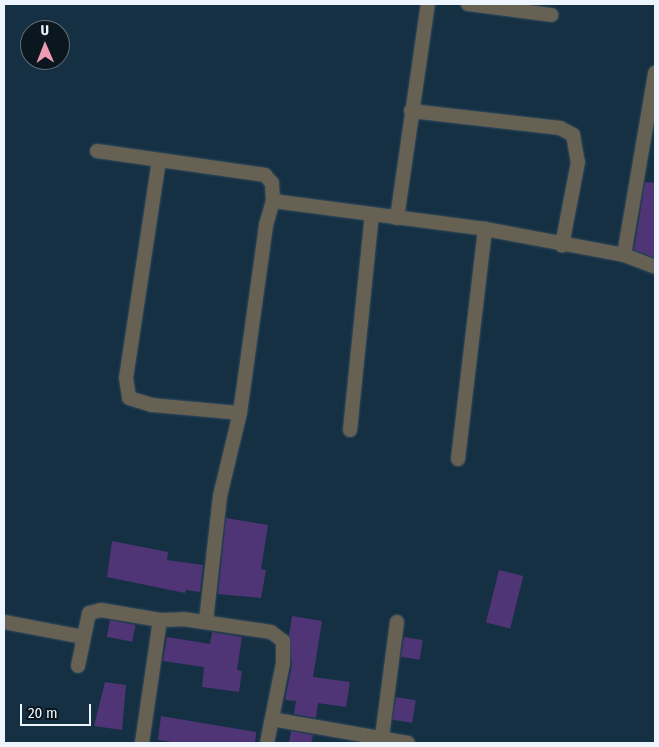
<!DOCTYPE html>
<style>
body{margin:0}
#map{position:relative;width:659px;height:747px;overflow:hidden;background:#153043;font-family:"Fira Sans Condensed",sans-serif}
div>[style]{position:absolute}
.building>*{inset:0;background:#4f3576;transform-origin:0 0}
.roads{filter:drop-shadow(0 0 1px #334c5d) drop-shadow(0 0 1px #334c5d)}
.minor>*{height:14px;margin:-7px;padding:0 7px;transform-origin:7px;border-radius:7px;background:#676154}
span{translate:-50% -50%;white-space:nowrap;text-align:center;line-height:1.15;-webkit-text-stroke:4px #0b171f;paint-order:stroke}
.frame{position:absolute;inset:0;border:5px solid #edf6fe;pointer-events:none}
.north{position:absolute;left:20px;top:20px;width:50px;height:50px;box-sizing:border-box;background:#0b171f;border:1px solid #657078;border-radius:50%;rotate:359deg;font-size:14px;font-weight:700;line-height:20px;text-align:center;color:#edf6fe}
.north::after{content:'';display:block;margin:auto;width:18px;height:22px;background:#f09ab4;clip-path:polygon(50% 0,100% 100%,50% 72%,0 100%)}
.scale{position:absolute;left:20px;top:704px;width:71px;height:22px;box-sizing:border-box;border:2px solid #edf6fe;border-top:0;padding-left:6px;font-size:15px;line-height:18px;white-space:nowrap;color:#edf6fe;-webkit-text-stroke:4px #0b171f;paint-order:stroke}
</style>
<div id="map">
<div class="building">
<div style="clip-path:polygon(645px 182px,655px 183px,655px 258px,634px 250px)"></div>
<div style="clip-path:polygon(226px 518px,268px 525px,261px 569px,266px 570px,261px 598px,218px 594px)"></div>
<div style="clip-path:polygon(112px 541px,168px 552px,167px 560px,203px 565px,200px 592px,186px 590px,185px 593px,107px 577px)"></div>
<div style="left:499px;top:570px;width:25px;height:54px;rotate:14deg"></div>
<div style="clip-path:polygon(292px 616px,322px 621px,313px 677px,350px 682px,346px 707px,318px 703px,316px 718px,294px 714px,296px 701px,285px 700px,292px 665px,289px 635px)"></div>
<div style="left:110px;top:620px;width:26px;height:17px;rotate:11deg"></div>
<div style="clip-path:polygon(212px 632px,242px 637px,237px 670px,242px 671px,239px 692px,202px 687px,204px 667px,163px 661px,167px 637px,210px 644px)"></div>
<div style="left:404px;top:637px;width:19px;height:20px;rotate:9deg"></div>
<div style="clip-path:polygon(105px 682px,126px 685px,122px 730px,94px 726px)"></div>
<div style="left:396px;top:697px;width:20px;height:23px;rotate:9deg"></div>
<div style="clip-path:polygon(161px 716px,256px 732px,255px 743px,179px 743px,158px 740px)"></div>
<div style="clip-path:polygon(291px 731px,313px 735px,311px 743px,289px 743px)"></div>
</div>
<div class="roads">
<div class="minor">
<div style="left:468px;top:4px;width:84px;rotate:7.5deg"></div>
<div style="left:411px;top:111px;width:150px;rotate:6.5deg"></div>
<div style="left:560px;top:128px;width:15px;rotate:28deg"></div>
<div style="left:573px;top:135px;width:27px;rotate:80deg"></div>
<div style="left:578px;top:162px;width:85px;rotate:100.9deg"></div>
<div style="left:97px;top:151px;width:170px;rotate:8.1deg"></div>
<div style="left:265px;top:175px;width:11px;rotate:49deg"></div>
<div style="left:272px;top:183px;width:18px;rotate:87deg"></div>
<div style="left:159px;top:160px;width:220px;rotate:98.6deg"></div>
<div style="left:126px;top:378px;width:20px;rotate:81deg"></div>
<div style="left:129px;top:398px;width:24px;rotate:17deg"></div>
<div style="left:152px;top:405px;width:88px;rotate:5.2deg"></div>
<div style="left:397px;top:218px;width:216px;rotate:-81.8deg"></div>
<div style="left:624px;top:255px;width:185px;rotate:-80.3deg"></div>
<div style="left:350px;top:430px;width:217px;rotate:-84.2deg"></div>
<div style="left:458px;top:459px;width:232px;rotate:-83.3deg"></div>
<div style="left:206px;top:621px;width:126px;rotate:-83.6deg"></div>
<div style="left:220px;top:496px;width:85px;rotate:-76.5deg"></div>
<div style="left:240px;top:413px;width:190px;rotate:-82.1deg"></div>
<div style="left:266px;top:225px;width:25px;rotate:-74deg"></div>
<div style="left:273px;top:201px;width:214px;rotate:7.5deg"></div>
<div style="left:485px;top:229px;width:141px;rotate:10.6deg"></div>
<div style="left:624px;top:255px;width:33px;rotate:21deg"></div>
<div style="left:4px;top:622px;width:80px;rotate:10.8deg"></div>
<div style="left:78px;top:666px;width:54px;rotate:-78.3deg"></div>
<div style="left:89px;top:613px;width:12px;rotate:-14deg"></div>
<div style="left:101px;top:610px;width:60px;rotate:9.6deg"></div>
<div style="left:272px;top:719px;width:138px;rotate:10deg"></div>
<div style="left:382px;top:737px;width:116px;rotate:-82.6deg"></div>
<div style="left:142px;top:743px;width:124px;rotate:-81.7deg"></div>
<div style="left:160px;top:620px;width:23px;rotate:-2deg"></div>
<div style="left:183px;top:619px;width:89px;rotate:8.4deg"></div>
<div style="left:271px;top:632px;width:15px;rotate:37deg"></div>
<div style="left:283px;top:641px;width:22px;rotate:90deg"></div>
<div style="left:283px;top:663px;width:82px;rotate:101.3deg"></div>
</div>
</div>
<div class="frame"></div>
<div class="north">U</div>
<div class="scale">20 m</div>
</div>
